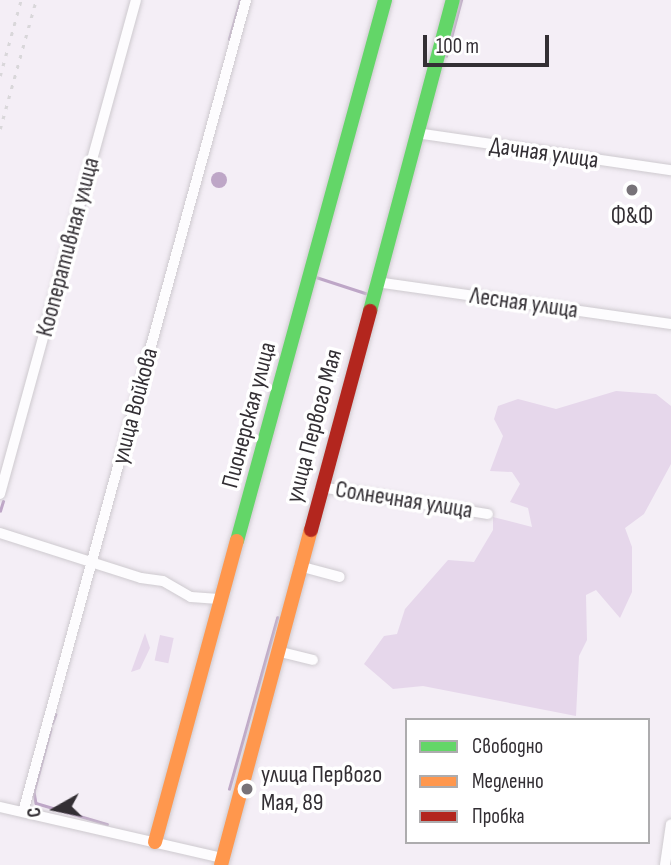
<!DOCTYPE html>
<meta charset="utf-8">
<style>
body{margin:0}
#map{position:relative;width:671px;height:865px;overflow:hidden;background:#f4eef6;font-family:"Sofia Sans Condensed",sans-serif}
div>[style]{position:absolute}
.green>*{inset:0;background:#e6d7eb;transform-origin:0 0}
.water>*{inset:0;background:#bea6c7}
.round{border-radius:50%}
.stream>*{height:2.5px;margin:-1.25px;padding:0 1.25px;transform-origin:1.25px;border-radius:1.25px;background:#bea6c7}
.roads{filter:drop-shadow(0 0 2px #cecacf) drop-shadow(0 0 2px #cecacf)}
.street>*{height:10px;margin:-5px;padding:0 5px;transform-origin:5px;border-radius:5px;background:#fdfcfe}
.fast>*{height:14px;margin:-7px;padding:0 7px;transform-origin:7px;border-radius:7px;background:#63d668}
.slow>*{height:14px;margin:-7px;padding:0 7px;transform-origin:7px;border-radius:7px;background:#ff974d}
.jam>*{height:14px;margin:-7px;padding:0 7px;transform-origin:7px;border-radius:7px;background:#b3261e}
.rail>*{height:2.5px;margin-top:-1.25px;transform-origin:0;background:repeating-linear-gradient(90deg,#d9d7da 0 3.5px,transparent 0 10.5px)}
.dots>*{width:19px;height:19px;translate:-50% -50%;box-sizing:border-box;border:4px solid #fff;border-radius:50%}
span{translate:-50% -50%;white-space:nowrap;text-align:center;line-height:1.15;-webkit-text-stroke:7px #fff;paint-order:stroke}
.street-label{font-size:24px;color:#332f34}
.poi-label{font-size:24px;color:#332f34}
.left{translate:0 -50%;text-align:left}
.legend{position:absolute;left:405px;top:718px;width:245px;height:126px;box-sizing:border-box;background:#fff;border:2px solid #adacae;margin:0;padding:9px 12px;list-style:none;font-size:21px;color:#332f34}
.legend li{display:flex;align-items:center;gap:14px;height:35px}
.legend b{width:35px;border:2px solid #adacae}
.north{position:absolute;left:21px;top:774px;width:70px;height:70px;-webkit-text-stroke:5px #fff;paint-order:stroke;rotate:261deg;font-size:19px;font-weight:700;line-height:28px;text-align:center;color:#332f34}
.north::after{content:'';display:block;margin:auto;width:24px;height:32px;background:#332f34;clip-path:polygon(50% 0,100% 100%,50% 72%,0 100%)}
.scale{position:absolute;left:423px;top:35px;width:126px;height:32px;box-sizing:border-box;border:4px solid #332f34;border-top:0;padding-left:9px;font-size:21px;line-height:24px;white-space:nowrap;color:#332f34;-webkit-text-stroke:5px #fff;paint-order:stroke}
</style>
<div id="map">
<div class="green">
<div style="clip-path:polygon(616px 391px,656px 394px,671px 406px,671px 464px,644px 514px,625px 528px,632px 547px,632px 592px,620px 618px,596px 590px,586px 595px,587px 640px,579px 656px,576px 716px,423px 686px,393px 689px,364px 664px,384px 636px,397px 634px,405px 609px,448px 560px,474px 562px,493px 530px,493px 517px,532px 527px,528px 508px,510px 502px,520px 484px,512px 472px,490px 471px,503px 436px,494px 419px,498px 406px,518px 399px,556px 409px)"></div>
<div style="clip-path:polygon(145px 633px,150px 648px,140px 669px,131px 672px)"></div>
<div style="left:160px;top:635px;width:14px;height:26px;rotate:12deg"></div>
</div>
<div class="water">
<div class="round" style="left:211px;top:172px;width:16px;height:16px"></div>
</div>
<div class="stream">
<div style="left:229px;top:39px;width:41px;rotate:-74.2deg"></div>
<div style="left:446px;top:56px;width:58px;rotate:-75deg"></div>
<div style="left:83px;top:209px;width:25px;rotate:-74deg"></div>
<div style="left:69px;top:264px;width:20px;rotate:-75deg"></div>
<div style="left:316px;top:277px;width:52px;rotate:18.1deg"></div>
<div style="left:59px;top:299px;width:28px;rotate:-75deg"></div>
<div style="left:0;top:511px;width:10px;rotate:-73deg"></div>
<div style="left:52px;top:723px;width:9px;rotate:-69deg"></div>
<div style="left:51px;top:729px;width:65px;rotate:105.1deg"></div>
<div style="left:34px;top:792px;width:11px;rotate:80deg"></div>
<div style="left:36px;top:803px;width:74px;rotate:16.5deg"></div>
<div style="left:229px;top:789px;width:178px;rotate:-74.3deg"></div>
</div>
<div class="roads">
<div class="street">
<div style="left:416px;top:133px;width:258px;rotate:8.3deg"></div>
<div style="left:376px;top:282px;width:298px;rotate:8.1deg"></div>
<div style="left:321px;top:487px;width:169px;rotate:9.2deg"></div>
<div style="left:0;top:494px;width:512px;rotate:-74.61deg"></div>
<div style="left:0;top:533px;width:148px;rotate:17.7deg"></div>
<div style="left:141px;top:578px;width:22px;rotate:8deg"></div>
<div style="left:163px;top:581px;width:32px;rotate:30deg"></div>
<div style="left:191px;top:597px;width:31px;rotate:4deg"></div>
<div style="left:299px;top:566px;width:42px;rotate:15deg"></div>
<div style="left:277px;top:651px;width:37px;rotate:14deg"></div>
<div style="left:0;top:807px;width:228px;rotate:12.9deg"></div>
<div style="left:23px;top:812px;width:842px;rotate:-74.64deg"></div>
<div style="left:665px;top:865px;width:41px;rotate:-81.7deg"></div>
</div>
<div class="fast">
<div style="left:370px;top:311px;width:322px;rotate:-75.1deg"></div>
<div style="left:237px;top:541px;width:561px;rotate:-74.7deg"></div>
</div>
<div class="slow">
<div style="left:155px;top:842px;width:312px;rotate:-74.8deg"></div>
<div style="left:221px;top:865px;width:347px;rotate:-75deg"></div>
</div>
<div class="jam">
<div style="left:311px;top:530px;width:227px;rotate:-74.9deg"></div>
</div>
</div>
<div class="rail">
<div style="left:0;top:76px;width:79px;rotate:-74.6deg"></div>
<div style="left:0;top:129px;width:134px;rotate:-74.4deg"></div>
</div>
<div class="dots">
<div style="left:632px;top:190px;background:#777278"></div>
<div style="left:247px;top:789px;background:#777278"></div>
</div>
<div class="street-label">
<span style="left:544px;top:153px;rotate:8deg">Дачная улица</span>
<span style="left:68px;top:247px;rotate:-75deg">Кооперативная улица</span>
<span style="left:524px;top:303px;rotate:8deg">Лесная улица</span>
<span style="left:135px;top:406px;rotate:-75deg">улица Войкова</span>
<span style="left:249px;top:415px;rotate:-75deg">Пионерская улица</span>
<span style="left:314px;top:426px;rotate:-75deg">улица Первого Мая</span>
<span style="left:404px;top:500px;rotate:9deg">Солнечная улица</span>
</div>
<div class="poi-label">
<span style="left:632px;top:216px">Ф&amp;Ф</span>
<span class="left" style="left:261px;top:789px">улица Первого<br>Мая, 89</span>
</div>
<ul class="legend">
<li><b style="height:9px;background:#63d668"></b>Свободно</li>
<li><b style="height:9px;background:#ff974d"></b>Медленно</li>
<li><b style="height:9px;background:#b3261e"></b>Пробка</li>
</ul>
<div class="north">С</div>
<div class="scale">100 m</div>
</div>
